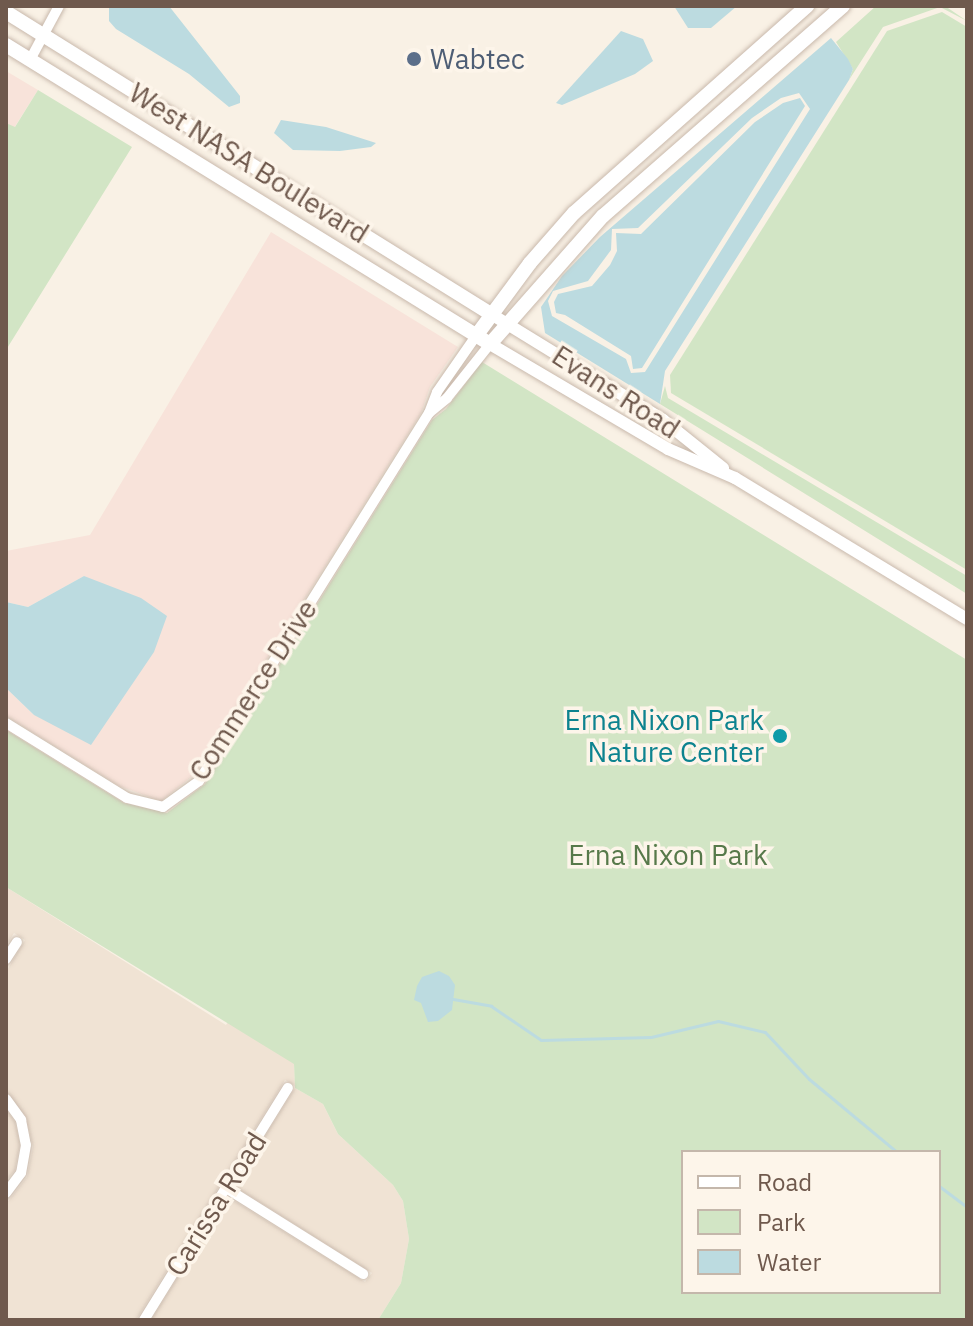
<!DOCTYPE html>
<style>
body{margin:0}
#map{position:relative;width:973px;height:1326px;overflow:hidden;background:#f9f1e5;font-family:"IBM Plex Sans",sans-serif}
div>[style]{position:absolute}
.residential>*{inset:0;background:#f0e3d4}
.commercial>*{inset:0;background:#f8e3da}
.green>*{inset:0;background:#d2e5c5}
.water>*{inset:0;background:#bcdbe0}
.stream>*{height:3px;margin:-1.5px;padding:0 1.5px;transform-origin:1.5px;border-radius:1.5px;background:#bcdbe0}
.roads{filter:drop-shadow(0 0 2px #c9b9ac) drop-shadow(0 0 2px #c9b9ac)}
.minor>*{height:10px;margin:-5px;padding:0 5px;transform-origin:5px;border-radius:5px;background:#fff}
.tertiary>*{height:12px;margin:-6px;padding:0 6px;transform-origin:6px;border-radius:6px;background:#fff}
.secondary>*{height:14px;margin:-7px;padding:0 7px;transform-origin:7px;border-radius:7px;background:#fff}
.dots>*{width:22px;height:22px;translate:-50% -50%;box-sizing:border-box;border:4px solid #fdf5ea;border-radius:50%}
span{translate:-50% -50%;white-space:nowrap;text-align:center;line-height:1.15;-webkit-text-stroke:7px #fdf5ea;paint-order:stroke}
.service-label{font-size:28px;color:#4e5e75}
.left{translate:0 -50%;text-align:left}
.street-label{font-size:28px;color:#6f594d}
.culture-label{font-size:28px;color:#0d838f}
.right{translate:-100% -50%;text-align:right}
.park-label{font-size:28px;color:#57794a}
.frame{position:absolute;inset:0;border:8px solid #6f594d;pointer-events:none}
.legend{position:absolute;left:681px;top:1150px;width:260px;height:144px;box-sizing:border-box;background:#fdf5ea;border:2px solid #c4b7ab;margin:0;padding:10px 14px;list-style:none;font-size:24px;color:#6f594d}
.legend li{display:flex;align-items:center;gap:16px;height:40px}
.legend b{width:40px;border:2px solid #c4b7ab}
</style>
<div id="map">
<div class="residential">
<div style="clip-path:polygon(6px 887px,226px 1025px,228px 1022px,293px 1041px,295px 1086px,285px 1080px,136px 1320px,6px 1320px,6px 1204px,27px 1177px,33px 1147px,26px 1117px,6px 1091px,6px 972px,25px 940px,14px 933px,6px 946px)"></div>
<div style="clip-path:polygon(295px 1088px,323px 1104px,338px 1134px,393px 1185px,403px 1201px,409px 1239px,401px 1283px,378px 1320px,151px 1320px,228px 1197px,365px 1282px,372px 1273px,234px 1186px)"></div>
<div style="clip-path:polygon(6px 1109px,15px 1122px,20px 1144px,15px 1170px,6px 1181px)"></div>
</div>
<div class="commercial">
<div style="clip-path:polygon(6px 71px,38px 90px,14px 128px,6px 123px)"></div>
<div style="clip-path:polygon(271px 232px,458px 347px,430px 387px,421px 413px,195px 774px,161px 801px,119px 786px,6px 716px,6px 688px,34px 715px,84px 576px,28px 607px,6px 602px,6px 551px,90px 535px)"></div>
</div>
<div class="green">
<div style="clip-path:polygon(876px 6px,945px 6px,967px 21px,940px 7px,883px 27px,849px 80px,853px 69px,836px 42px)"></div>
<div style="clip-path:polygon(942px 12px,967px 27px,967px 570px,671px 393px,670px 375px,887px 31px)"></div>
<div style="clip-path:polygon(38px 90px,132px 147px,6px 350px,6px 123px,15px 127px)"></div>
<div style="clip-path:polygon(evenodd,482px 362px,967px 660px,967px 1320px,378px 1320px,401px 1283px,409px 1239px,403px 1201px,393px 1185px,338px 1134px,323px 1104px,295px 1088px,294px 1064px,6px 887px,6px 730px,124px 803px,167px 813px,205px 784px,432px 420px,446px 409px,482px 362px,683px 1152px,939px 1152px,939px 1292px,683px 1292px,683px 1152px)"></div>
<div style="clip-path:polygon(665px 386px,668px 398px,967px 576px,967px 594px,660px 404px)"></div>
</div>
<div class="water">
<div style="clip-path:polygon(109px 6px,169px 6px,240px 96px,240px 103px,229px 107px,189px 74px,116px 29px,109px 21px)"></div>
<div style="clip-path:polygon(674px 6px,737px 6px,711px 28px,688px 28px)"></div>
<div style="clip-path:polygon(621px 31px,643px 39px,653px 61px,635px 74px,562px 105px,556px 103px)"></div>
<div style="clip-path:polygon(evenodd,831px 38px,848px 59px,853px 69px,849px 80px,665px 371px,660px 404px,545px 333px,541px 307px,562px 276px,600px 237px,831px 38px,799px 93px,810px 109px,645px 372px,631px 373px,626px 359px,552px 316px,548px 301px,553px 291px,588px 281px,611px 250px,612px 229px,638px 228px,752px 118px,781px 98px,799px 93px)"></div>
<div style="clip-path:polygon(800px 98px,805px 106px,642px 368px,633px 369px,631px 356px,565px 315px,556px 313px,554px 302px,558px 294px,592px 286px,610px 265px,617px 251px,616px 233px,641px 234px,755px 122px,783px 103px)"></div>
<div style="clip-path:polygon(281px 120px,326px 127px,376px 143px,371px 147px,340px 151px,293px 150px,274px 133px)"></div>
<div style="clip-path:polygon(84px 576px,141px 598px,167px 616px,154px 652px,91px 745px,34px 715px,6px 688px,6px 602px,28px 607px)"></div>
<div style="clip-path:polygon(439px 971px,449px 976px,455px 985px,452px 1010px,438px 1021px,428px 1022px,421px 1003px,414px 1000px,417px 986px,422px 977px)"></div>
</div>
<div class="stream">
<div style="left:453px;top:999px;width:39px;rotate:10deg"></div>
<div style="left:491px;top:1006px;width:60px;rotate:34.2deg"></div>
<div style="left:541px;top:1040px;width:110px;rotate:-1.6deg"></div>
<div style="left:651px;top:1037px;width:69px;rotate:-13.4deg"></div>
<div style="left:718px;top:1021px;width:48px;rotate:13.2deg"></div>
<div style="left:765px;top:1032px;width:64px;rotate:46.9deg"></div>
<div style="left:809px;top:1079px;width:114px;rotate:39.7deg"></div>
<div style="left:939px;top:1186px;width:35px;rotate:37deg"></div>
</div>
<div class="roads">
<div class="minor">
<div style="left:30px;top:60px;width:61px;rotate:-61.8deg"></div>
<div style="left:430px;top:412px;width:22px;rotate:-39deg"></div>
<div style="left:447px;top:398px;width:69px;rotate:-51.5deg"></div>
<div style="left:6px;top:723px;width:142px;rotate:31.8deg"></div>
<div style="left:127px;top:798px;width:37px;rotate:14deg"></div>
<div style="left:163px;top:807px;width:44px;rotate:-35.8deg"></div>
<div style="left:199px;top:781px;width:434px;rotate:-58deg"></div>
<div style="left:429px;top:413px;width:22px;rotate:-69deg"></div>
<div style="left:437px;top:392px;width:68px;rotate:-55.1deg"></div>
<div style="left:6px;top:959px;width:20px;rotate:-57deg"></div>
<div style="left:6px;top:1099px;width:26px;rotate:54deg"></div>
<div style="left:21px;top:1120px;width:25px;rotate:79deg"></div>
<div style="left:26px;top:1145px;width:28px;rotate:100deg"></div>
<div style="left:21px;top:1173px;width:25px;rotate:127deg"></div>
<div style="left:226px;top:1188px;width:162px;rotate:32.1deg"></div>
<div style="left:144px;top:1320px;width:273px;rotate:-58.2deg"></div>
</div>
<div class="tertiary">
<div style="left:491px;top:314px;width:202px;rotate:31.6deg"></div>
<div style="left:663px;top:420px;width:77px;rotate:38.7deg"></div>
<div style="left:490px;top:344px;width:207px;rotate:30.5deg"></div>
<div style="left:668px;top:449px;width:73px;rotate:23.4deg"></div>
<div style="left:735px;top:478px;width:271px;rotate:31.3deg"></div>
</div>
<div class="secondary">
<div style="left:6px;top:12px;width:571px;rotate:31.91deg"></div>
<div style="left:6px;top:45px;width:569px;rotate:31.71deg"></div>
<div style="left:490px;top:344px;width:171px;rotate:-48.6deg"></div>
<div style="left:603px;top:216px;width:319px;rotate:-41.2deg"></div>
<div style="left:476px;top:336px;width:91px;rotate:-53.5deg"></div>
<div style="left:530px;top:263px;width:67px;rotate:-48.7deg"></div>
<div style="left:574px;top:213px;width:312px;rotate:-41.6deg"></div>
</div>
</div>
<div class="dots">
<div style="left:414px;top:59px;background:#5c6f8a"></div>
<div style="left:780px;top:736px;background:#0f9aa8"></div>
</div>
<div class="service-label">
<span class="left" style="left:430px;top:59px">Wabtec</span>
</div>
<div class="street-label">
<span style="left:249px;top:163px;rotate:32deg">West NASA Boulevard</span>
<span style="left:616px;top:392px;rotate:33deg">Evans Road</span>
<span style="left:253px;top:690px;rotate:-57deg">Commerce Drive</span>
<span style="left:216px;top:1204px;rotate:-58deg">Carissa Road</span>
</div>
<div class="culture-label">
<span class="right" style="left:764px;top:736px">Erna Nixon Park<br>Nature Center</span>
</div>
<div class="park-label">
<span style="left:668px;top:855px">Erna Nixon Park</span>
</div>
<div class="frame"></div>
<ul class="legend">
<li><b style="height:10px;background:#fff"></b>Road</li>
<li><b style="height:22px;background:#d2e5c5"></b>Park</li>
<li><b style="height:22px;background:#bcdbe0"></b>Water</li>
</ul>
</div>
